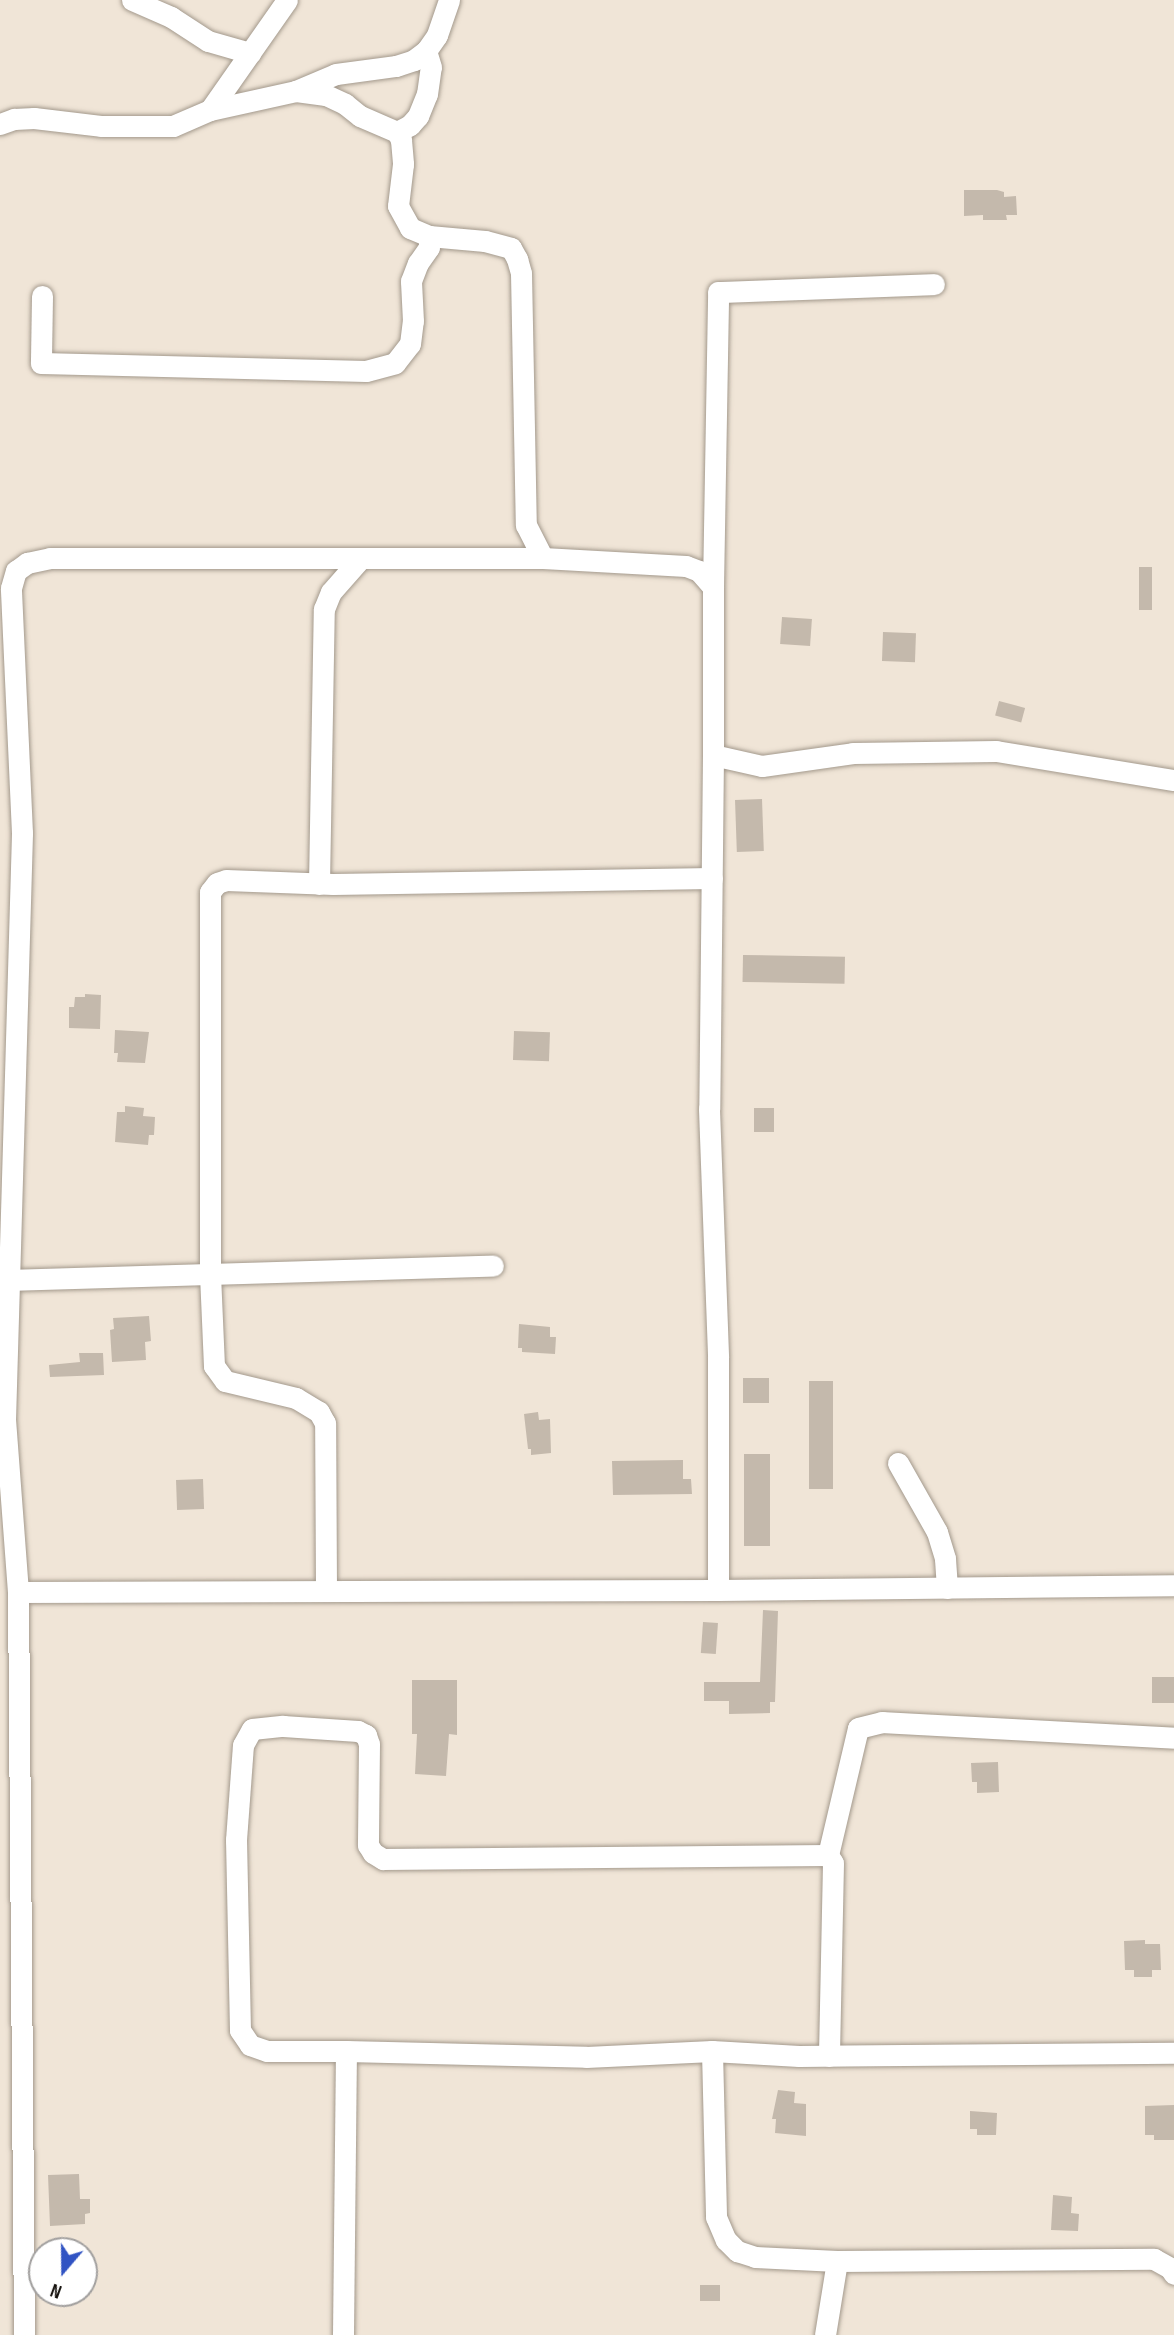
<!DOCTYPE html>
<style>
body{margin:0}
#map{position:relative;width:1174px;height:2335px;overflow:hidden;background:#f0e5d7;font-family:"Sofia Sans Condensed",sans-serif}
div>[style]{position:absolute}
.building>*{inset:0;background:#c4b9ac;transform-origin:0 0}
.roads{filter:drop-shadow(0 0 2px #a3998c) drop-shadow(0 0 2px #a3998c)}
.minor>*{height:21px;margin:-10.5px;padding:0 10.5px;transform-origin:10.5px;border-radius:10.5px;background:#fff}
span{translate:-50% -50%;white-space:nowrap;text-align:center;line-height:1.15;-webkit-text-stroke:5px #fff;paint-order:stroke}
.north{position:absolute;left:28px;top:2237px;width:70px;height:70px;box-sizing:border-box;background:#fff;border:2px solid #a19f9e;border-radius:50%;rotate:200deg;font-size:19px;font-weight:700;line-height:28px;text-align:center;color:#14100c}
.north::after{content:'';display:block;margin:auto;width:24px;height:32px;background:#3053c3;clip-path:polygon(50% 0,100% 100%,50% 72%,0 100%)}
</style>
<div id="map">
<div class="building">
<div style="clip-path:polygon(964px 190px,997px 190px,1004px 192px,1004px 197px,1016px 196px,1017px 215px,1006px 215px,1007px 220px,983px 220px,983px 215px,964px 216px)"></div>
<div style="left:1139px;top:567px;width:13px;height:43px"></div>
<div style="left:782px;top:617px;width:30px;height:27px;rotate:4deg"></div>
<div style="left:883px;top:632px;width:33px;height:29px;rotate:2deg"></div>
<div style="left:999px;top:701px;width:27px;height:15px;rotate:15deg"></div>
<div style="left:762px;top:799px;width:52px;height:27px;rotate:88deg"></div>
<div style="left:743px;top:955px;width:102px;height:27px;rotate:1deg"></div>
<div style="clip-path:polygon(85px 994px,101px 995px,100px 1029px,69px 1028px,69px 1007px,74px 1007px,75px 997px,85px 997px)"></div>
<div style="clip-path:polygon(115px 1030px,149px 1032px,145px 1063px,117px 1062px,118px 1053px,114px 1053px)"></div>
<div style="left:514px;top:1031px;width:36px;height:29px;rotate:2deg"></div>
<div style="clip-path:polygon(125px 1106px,144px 1108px,143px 1116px,155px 1117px,154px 1135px,149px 1135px,148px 1145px,115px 1142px,117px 1112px,125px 1112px)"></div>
<div style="left:754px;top:1108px;width:20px;height:24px"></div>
<div style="clip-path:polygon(149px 1316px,151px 1341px,145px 1342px,146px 1360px,112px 1362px,110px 1330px,114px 1329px,113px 1318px)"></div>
<div style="clip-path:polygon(519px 1324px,550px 1327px,550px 1337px,556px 1337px,555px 1354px,522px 1352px,522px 1348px,518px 1348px)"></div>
<div style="clip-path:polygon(79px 1353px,103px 1353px,104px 1375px,50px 1377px,49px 1365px,80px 1362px)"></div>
<div style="left:743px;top:1378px;width:26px;height:25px"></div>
<div style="left:809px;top:1381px;width:24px;height:108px"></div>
<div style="clip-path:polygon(538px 1412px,539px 1420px,550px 1419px,551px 1453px,531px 1455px,531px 1449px,528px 1449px,524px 1414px)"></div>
<div style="left:744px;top:1454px;width:26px;height:92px"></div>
<div style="clip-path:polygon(683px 1460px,683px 1479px,691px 1479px,692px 1494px,613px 1495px,612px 1461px)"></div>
<div style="left:203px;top:1479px;width:30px;height:27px;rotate:88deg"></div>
<div style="clip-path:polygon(763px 1610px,778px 1611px,775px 1702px,770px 1702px,770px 1713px,729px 1714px,729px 1701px,704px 1701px,704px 1682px,760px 1682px)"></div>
<div style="left:703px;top:1622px;width:15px;height:31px;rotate:4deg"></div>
<div style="left:1152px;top:1677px;width:22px;height:26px"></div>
<div style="clip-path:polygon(412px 1680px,457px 1680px,457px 1735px,449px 1734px,446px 1776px,415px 1774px,417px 1734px,412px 1734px)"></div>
<div style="clip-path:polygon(998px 1762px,999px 1792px,977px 1793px,977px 1782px,972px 1782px,971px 1763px)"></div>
<div style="clip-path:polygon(1145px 1940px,1145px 1944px,1160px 1944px,1161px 1970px,1152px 1970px,1152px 1977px,1134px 1977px,1134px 1970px,1125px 1970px,1124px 1941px)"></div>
<div style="clip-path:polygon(778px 2090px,795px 2092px,794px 2103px,806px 2104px,806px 2136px,775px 2133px,776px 2119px,772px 2119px)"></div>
<div style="clip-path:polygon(1174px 2105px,1174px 2140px,1154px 2140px,1154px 2135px,1145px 2135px,1145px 2106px)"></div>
<div style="clip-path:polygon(970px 2111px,997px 2113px,996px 2135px,977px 2135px,977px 2129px,970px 2129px)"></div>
<div style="clip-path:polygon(79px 2174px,80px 2199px,90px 2199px,90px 2213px,85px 2214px,85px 2224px,50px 2226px,48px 2175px)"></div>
<div style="clip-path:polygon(1053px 2195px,1072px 2197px,1071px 2213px,1079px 2214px,1078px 2231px,1051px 2230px)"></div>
<div style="left:700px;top:2285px;width:20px;height:16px"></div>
</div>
<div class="roads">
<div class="minor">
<div style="left:132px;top:0;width:43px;rotate:23.6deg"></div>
<div style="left:171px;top:17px;width:44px;rotate:33deg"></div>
<div style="left:208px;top:41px;width:44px;rotate:15.9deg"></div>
<div style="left:296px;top:91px;width:43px;rotate:-23deg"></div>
<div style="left:336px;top:74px;width:61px;rotate:-7.6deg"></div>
<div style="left:396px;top:66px;width:19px;rotate:-18deg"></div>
<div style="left:414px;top:60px;width:15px;rotate:-37deg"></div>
<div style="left:426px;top:51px;width:19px;rotate:-55deg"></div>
<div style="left:437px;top:35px;width:37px;rotate:-71deg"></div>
<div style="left:210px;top:110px;width:134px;rotate:-55deg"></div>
<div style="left:0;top:124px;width:15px;rotate:-20deg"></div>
<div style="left:14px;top:119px;width:20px;rotate:-3deg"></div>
<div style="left:34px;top:118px;width:67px;rotate:6.8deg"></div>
<div style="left:101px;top:126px;width:72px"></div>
<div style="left:173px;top:126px;width:40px;rotate:-23.4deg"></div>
<div style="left:210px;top:110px;width:88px;rotate:-12.5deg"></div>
<div style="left:296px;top:91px;width:30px;rotate:8deg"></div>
<div style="left:326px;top:95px;width:21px;rotate:25deg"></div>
<div style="left:345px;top:104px;width:19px;rotate:39deg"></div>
<div style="left:360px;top:116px;width:40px;rotate:23.4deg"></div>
<div style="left:397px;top:132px;width:15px;rotate:-28deg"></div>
<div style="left:410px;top:125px;width:12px;rotate:-48deg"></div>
<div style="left:418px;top:116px;width:24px;rotate:-68deg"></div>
<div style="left:427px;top:94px;width:27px;rotate:-82deg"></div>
<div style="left:431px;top:67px;width:17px;rotate:-107deg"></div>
<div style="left:397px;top:132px;width:9px;rotate:63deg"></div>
<div style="left:401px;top:140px;width:24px;rotate:85deg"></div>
<div style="left:403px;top:164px;width:42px;rotate:96.8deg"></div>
<div style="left:398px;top:206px;width:25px;rotate:61deg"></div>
<div style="left:410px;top:228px;width:21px;rotate:23deg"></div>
<div style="left:429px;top:236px;width:56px;rotate:5.1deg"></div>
<div style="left:485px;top:241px;width:27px;rotate:15deg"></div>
<div style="left:511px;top:248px;width:13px;rotate:61deg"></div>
<div style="left:517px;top:259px;width:15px;rotate:74deg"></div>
<div style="left:521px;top:273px;width:252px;rotate:88.9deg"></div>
<div style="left:526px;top:525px;width:37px;rotate:63deg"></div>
<div style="left:42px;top:296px;width:67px;rotate:90.9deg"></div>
<div style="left:41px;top:363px;width:325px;rotate:1.4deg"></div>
<div style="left:366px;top:371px;width:30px;rotate:-15deg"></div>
<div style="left:395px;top:363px;width:24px;rotate:-52deg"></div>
<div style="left:410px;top:344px;width:23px;rotate:-83deg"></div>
<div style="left:413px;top:321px;width:40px;rotate:-92.9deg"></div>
<div style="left:411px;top:281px;width:19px;rotate:-69deg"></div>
<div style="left:418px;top:263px;width:19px;rotate:-55deg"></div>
<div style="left:429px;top:247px;width:11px;rotate:-90deg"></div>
<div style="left:713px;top:587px;width:295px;rotate:-89deg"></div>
<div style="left:718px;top:292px;width:216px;rotate:-2.1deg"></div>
<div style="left:713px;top:755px;width:354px;rotate:90.6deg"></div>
<div style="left:709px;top:1109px;width:248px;rotate:87.9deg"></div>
<div style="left:718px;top:1357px;width:233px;rotate:90deg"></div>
<div style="left:319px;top:884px;width:275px;rotate:-89deg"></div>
<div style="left:324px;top:609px;width:18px;rotate:-68deg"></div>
<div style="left:331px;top:592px;width:45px;rotate:-48.6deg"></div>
<div style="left:9px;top:1280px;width:484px;rotate:-1.7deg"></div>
<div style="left:898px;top:1463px;width:79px;rotate:60.5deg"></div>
<div style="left:937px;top:1532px;width:28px;rotate:73deg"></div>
<div style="left:945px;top:1559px;width:29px;rotate:86deg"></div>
<div style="left:326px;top:1589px;width:166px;rotate:-90.3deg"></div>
<div style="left:325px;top:1423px;width:13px;rotate:-119deg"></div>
<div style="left:319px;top:1412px;width:27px;rotate:-149deg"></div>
<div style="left:296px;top:1398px;width:73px;rotate:-166.5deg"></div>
<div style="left:225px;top:1381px;width:19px;rotate:-126deg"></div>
<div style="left:214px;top:1366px;width:92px;rotate:-92.5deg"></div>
<div style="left:210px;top:1274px;width:382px;rotate:-90deg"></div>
<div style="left:210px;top:892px;width:11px;rotate:-52deg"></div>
<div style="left:217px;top:883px;width:9px;rotate:-18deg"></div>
<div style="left:226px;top:880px;width:107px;rotate:2.1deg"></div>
<div style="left:333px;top:884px;width:379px;rotate:-0.9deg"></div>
<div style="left:18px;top:1592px;width:700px;rotate:-0.16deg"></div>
<div style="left:718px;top:1590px;width:456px;rotate:-0.6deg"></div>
<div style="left:828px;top:1855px;width:130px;rotate:-76.7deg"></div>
<div style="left:858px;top:1728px;width:25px;rotate:-14deg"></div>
<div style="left:882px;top:1722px;width:292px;rotate:3.1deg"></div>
<div style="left:346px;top:2051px;width:240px;rotate:1.4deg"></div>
<div style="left:586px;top:2057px;width:126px;rotate:-2.7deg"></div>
<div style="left:712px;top:2051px;width:87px;rotate:3.3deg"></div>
<div style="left:799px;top:2056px;width:375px;rotate:-0.5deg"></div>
<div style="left:712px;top:2051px;width:166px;rotate:88.6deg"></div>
<div style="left:716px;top:2217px;width:25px;rotate:67deg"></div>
<div style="left:726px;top:2240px;width:16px;rotate:45deg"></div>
<div style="left:737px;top:2251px;width:19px;rotate:18deg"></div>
<div style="left:755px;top:2257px;width:82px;rotate:2.8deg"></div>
<div style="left:837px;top:2261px;width:317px;rotate:-0.4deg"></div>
<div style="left:1154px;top:2259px;width:18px;rotate:29deg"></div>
<div style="left:1170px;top:2268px;width:7px;rotate:56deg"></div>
<div style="left:24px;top:2335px;width:743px;rotate:-90.46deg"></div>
<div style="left:18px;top:1592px;width:172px;rotate:-94.3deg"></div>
<div style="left:5px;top:1420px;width:587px;rotate:-88.34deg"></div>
<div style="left:22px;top:833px;width:245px;rotate:-92.6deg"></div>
<div style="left:11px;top:588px;width:18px;rotate:-74deg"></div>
<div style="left:16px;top:571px;width:14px;rotate:-36deg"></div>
<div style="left:27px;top:563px;width:24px;rotate:-12deg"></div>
<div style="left:50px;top:558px;width:493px"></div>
<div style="left:543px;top:558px;width:143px;rotate:3.2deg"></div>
<div style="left:686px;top:566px;width:14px;rotate:21deg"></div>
<div style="left:699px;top:571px;width:21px;rotate:49deg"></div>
<div style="left:713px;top:587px;width:168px;rotate:90deg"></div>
<div style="left:713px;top:755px;width:50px;rotate:12.7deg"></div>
<div style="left:762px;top:766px;width:92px;rotate:-8.1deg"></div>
<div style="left:853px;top:753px;width:143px;rotate:-0.8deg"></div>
<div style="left:996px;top:751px;width:180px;rotate:9.3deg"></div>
<div style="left:343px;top:2335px;width:284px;rotate:-89.4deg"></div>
<div style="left:346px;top:2051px;width:79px;rotate:180deg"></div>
<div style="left:267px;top:2051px;width:18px;rotate:-161deg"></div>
<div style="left:250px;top:2045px;width:18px;rotate:-124deg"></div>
<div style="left:240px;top:2030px;width:190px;rotate:-91.2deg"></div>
<div style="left:236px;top:1840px;width:95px;rotate:-85.8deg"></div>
<div style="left:243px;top:1745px;width:18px;rotate:-61deg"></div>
<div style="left:252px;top:1729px;width:31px;rotate:-6deg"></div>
<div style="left:283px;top:1726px;width:75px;rotate:3.8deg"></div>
<div style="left:358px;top:1731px;width:9px;rotate:27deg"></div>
<div style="left:366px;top:1735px;width:9px;rotate:72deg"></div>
<div style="left:369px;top:1744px;width:101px;rotate:90.6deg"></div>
<div style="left:368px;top:1845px;width:9px;rotate:58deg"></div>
<div style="left:373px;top:1853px;width:12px;rotate:31deg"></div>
<div style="left:383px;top:1859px;width:445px;rotate:-0.5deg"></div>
<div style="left:828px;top:1855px;width:9px;rotate:58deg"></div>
<div style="left:833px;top:1863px;width:193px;rotate:91.2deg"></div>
<div style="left:825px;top:2335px;width:75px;rotate:-80.8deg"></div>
</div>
</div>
<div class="north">N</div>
</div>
